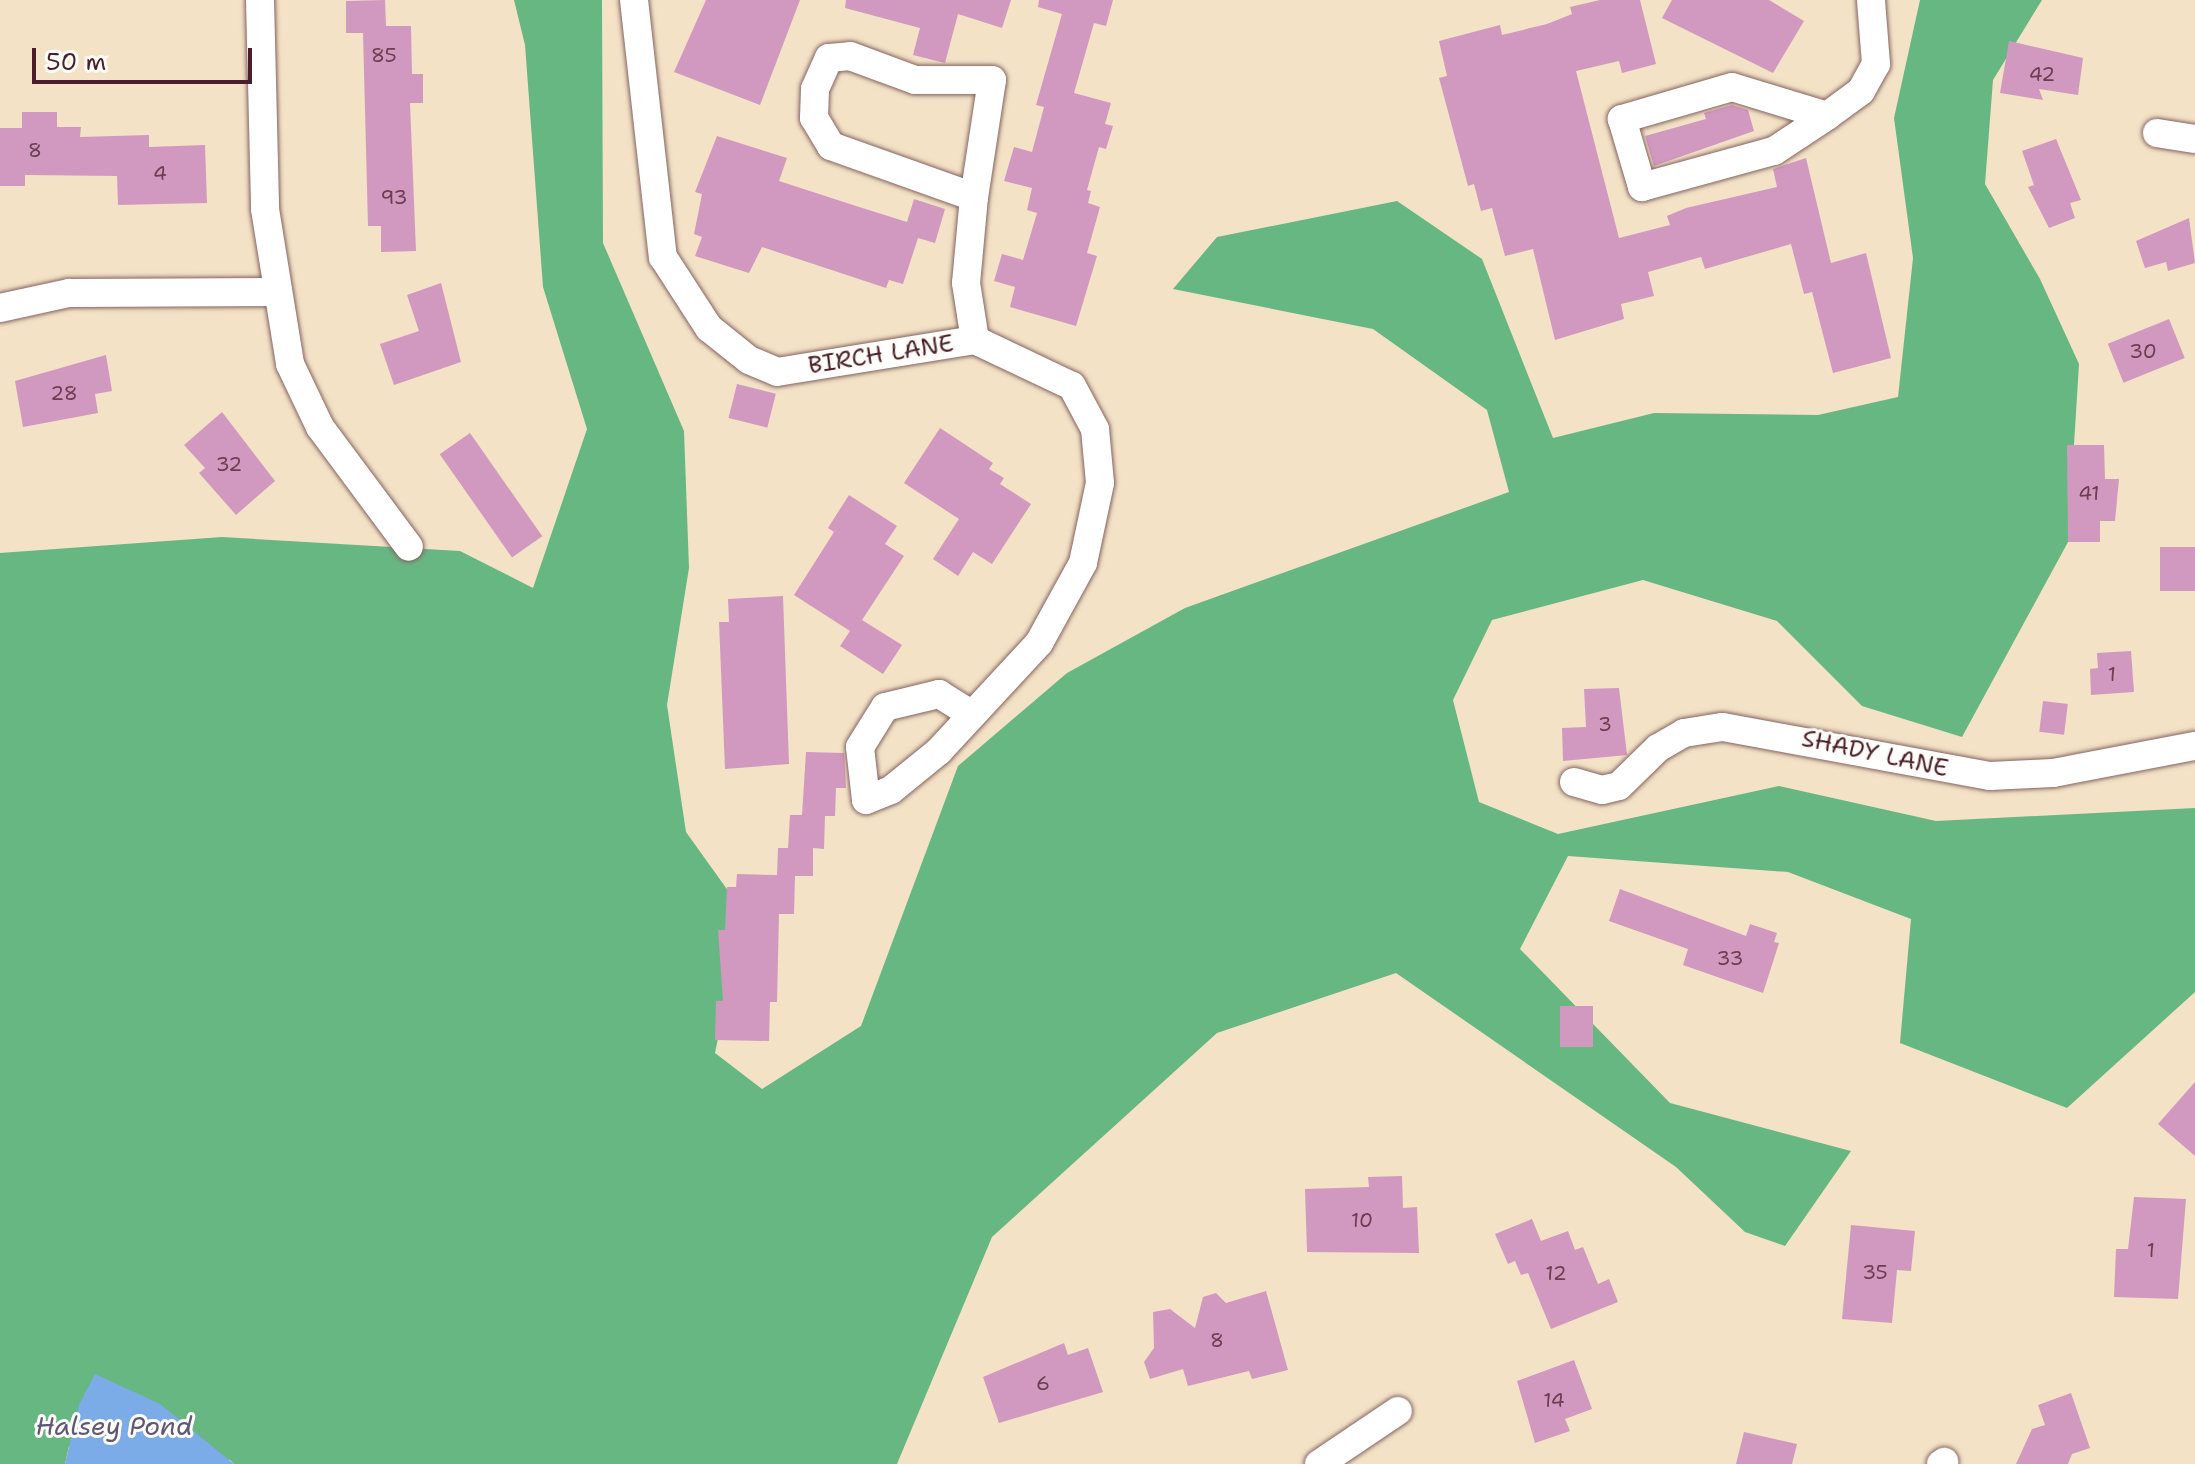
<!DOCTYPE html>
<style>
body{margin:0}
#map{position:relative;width:2195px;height:1464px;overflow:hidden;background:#f3e2c6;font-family:"Shantell Sans",sans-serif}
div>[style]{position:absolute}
.forest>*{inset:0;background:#67b783}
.water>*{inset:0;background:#7cace7}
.building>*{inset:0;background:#d199c0;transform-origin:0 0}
.roads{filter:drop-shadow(0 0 2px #856361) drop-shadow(0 0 2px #856361)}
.minor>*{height:28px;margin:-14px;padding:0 14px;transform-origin:14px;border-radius:14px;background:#fff}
span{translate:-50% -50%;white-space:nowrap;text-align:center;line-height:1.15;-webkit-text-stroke:6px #fdfcf7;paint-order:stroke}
.number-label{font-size:20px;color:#6c3e50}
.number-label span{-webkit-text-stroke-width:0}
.street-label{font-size:24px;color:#4a1f2b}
.water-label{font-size:26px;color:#5e5776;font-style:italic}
.scale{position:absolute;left:32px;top:48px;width:220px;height:36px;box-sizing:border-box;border:4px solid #4a1f2b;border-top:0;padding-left:10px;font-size:24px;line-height:28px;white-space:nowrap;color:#4a1f2b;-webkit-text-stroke:6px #fdfcf7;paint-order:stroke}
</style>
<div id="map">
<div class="forest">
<div style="clip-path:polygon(514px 0,602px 0,603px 243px,684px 431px,689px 568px,667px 705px,686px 832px,744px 913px,715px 1053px,762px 1089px,861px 1026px,958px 766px,1067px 673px,1185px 608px,1509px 492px,1487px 410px,1373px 329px,1173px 289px,1217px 237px,1397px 201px,1482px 259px,1553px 438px,1654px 413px,1818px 415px,1898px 397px,1913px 258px,1894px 118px,1920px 0,2042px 0,1993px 80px,1985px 184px,2040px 279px,2079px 364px,2068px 542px,1962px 737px,1862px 706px,1777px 621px,1643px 580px,1492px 620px,1453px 700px,1479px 802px,1558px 834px,1779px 786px,1936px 821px,2195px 808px,2195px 992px,2067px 1108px,1900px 1043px,1911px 919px,1788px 872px,1568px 856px,1520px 949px,1670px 1103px,1851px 1151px,1785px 1246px,1745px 1232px,1676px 1167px,1396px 973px,1217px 1033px,992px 1237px,897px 1464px,234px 1464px,230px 1460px,69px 1446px,65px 1464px,0 1464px,0 553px,222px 537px,460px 551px,533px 588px,587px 429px,543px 287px,525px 45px)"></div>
</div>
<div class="water">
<div style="clip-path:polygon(95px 1374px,160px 1404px,234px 1464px,65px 1464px,79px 1405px)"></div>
</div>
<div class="building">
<div style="clip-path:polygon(385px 0,386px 26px,411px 26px,412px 74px,423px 74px,423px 103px,410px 103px,416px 251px,381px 252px,381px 226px,368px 226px,363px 33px,346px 33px,346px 1px)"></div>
<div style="clip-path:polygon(706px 0,800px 0,760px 105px,674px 72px)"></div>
<div style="clip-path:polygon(846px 0,1011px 0,1002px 28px,958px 14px,945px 63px,913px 55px,920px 28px,845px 8px)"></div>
<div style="clip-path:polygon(1039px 0,1113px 0,1106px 26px,1094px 23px,1074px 93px,1111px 103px,1105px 124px,1113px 126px,1106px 149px,1099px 147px,1087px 190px,1091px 191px,1088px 203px,1100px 207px,1087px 253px,1097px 256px,1076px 326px,1010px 307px,1015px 287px,994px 281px,1002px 254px,1023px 260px,1037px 213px,1027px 210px,1032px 188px,1004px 181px,1014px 147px,1032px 152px,1044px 107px,1036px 105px,1062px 14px,1038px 7px)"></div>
<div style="clip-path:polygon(1600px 0,1640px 0,1656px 64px,1622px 73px,1619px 61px,1576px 71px,1619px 238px,1670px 225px,1667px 216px,1686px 208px,1777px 187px,1773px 169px,1806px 158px,1831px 263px,1866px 253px,1891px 358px,1833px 373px,1812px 292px,1804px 294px,1791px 244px,1705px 269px,1701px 257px,1648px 272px,1654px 296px,1621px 304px,1624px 319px,1555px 340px,1533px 249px,1505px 256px,1492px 208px,1481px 211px,1474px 184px,1468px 186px,1439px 78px,1447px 76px,1439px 41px,1500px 25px,1502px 35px,1547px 24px,1572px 14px,1570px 7px)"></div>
<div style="clip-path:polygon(1672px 0,1769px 0,1804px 21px,1773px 73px,1662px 18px)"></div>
<div style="clip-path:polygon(2009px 41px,2083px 58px,2078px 95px,2039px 89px,2043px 100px,2000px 93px)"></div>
<div style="clip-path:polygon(1732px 105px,1748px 110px,1754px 131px,1654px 166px,1645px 136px,1706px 119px,1704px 113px)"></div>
<div style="clip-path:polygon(22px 112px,57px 112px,57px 127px,81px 127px,80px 137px,149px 135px,149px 147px,205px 145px,207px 203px,118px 205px,117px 176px,25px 175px,25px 186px,0 186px,0 128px,22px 128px)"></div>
<div style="clip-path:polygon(717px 136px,787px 158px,779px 181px,856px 206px,907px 222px,914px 199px,945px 209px,935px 243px,918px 238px,903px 284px,889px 280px,886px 288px,762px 247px,749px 273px,695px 256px,702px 237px,694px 234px,702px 194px,695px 192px)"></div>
<div style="clip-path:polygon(2056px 139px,2081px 200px,2070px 203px,2075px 218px,2049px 228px,2028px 187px,2034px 185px,2022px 151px)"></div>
<div style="clip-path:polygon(2189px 218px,2195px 263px,2168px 271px,2166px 262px,2145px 268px,2136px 241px)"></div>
<div style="clip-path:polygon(441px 283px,461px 362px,394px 385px,380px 344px,419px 331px,407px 295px)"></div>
<div style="left:2169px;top:319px;width:42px;height:66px;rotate:68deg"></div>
<div style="clip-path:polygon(106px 355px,112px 391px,95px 394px,98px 413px,23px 427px,15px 381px)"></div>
<div style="left:737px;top:384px;width:40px;height:35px;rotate:14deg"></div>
<div style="clip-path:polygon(222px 412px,275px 481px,236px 515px,199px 473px,205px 468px,184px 445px)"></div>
<div style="clip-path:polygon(940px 428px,993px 463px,989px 469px,1004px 478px,1000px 484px,1031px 504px,992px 564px,973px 552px,958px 576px,933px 559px,959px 519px,904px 483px)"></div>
<div style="left:470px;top:433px;width:126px;height:37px;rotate:55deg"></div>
<div style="clip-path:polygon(2067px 445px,2104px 445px,2105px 479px,2119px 479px,2115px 521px,2100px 521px,2100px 542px,2068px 542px)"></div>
<div style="clip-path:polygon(849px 495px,897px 526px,885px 544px,904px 556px,862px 620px,902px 645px,883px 674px,840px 646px,850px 631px,794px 595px,834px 532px,828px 528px)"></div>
<div style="left:2195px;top:547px;width:44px;height:35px;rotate:90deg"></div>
<div style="clip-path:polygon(783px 596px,789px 764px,725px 769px,719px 622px,729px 622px,728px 599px)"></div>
<div style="clip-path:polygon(2131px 651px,2134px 692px,2091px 695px,2090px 669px,2098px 668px,2097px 653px)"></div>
<div style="clip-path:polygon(1619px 688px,1627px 755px,1563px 761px,1562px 728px,1586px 727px,1584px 689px)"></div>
<div style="left:2043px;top:701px;width:25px;height:31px;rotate:7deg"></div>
<div style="clip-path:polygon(806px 752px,844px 753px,846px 788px,836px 788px,835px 816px,825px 816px,824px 849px,813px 848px,813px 876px,795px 876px,794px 914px,779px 914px,777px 1002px,770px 1002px,769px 1041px,715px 1040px,716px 1001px,723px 1001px,718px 930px,725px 930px,727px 887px,736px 887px,737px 874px,777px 875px,778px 848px,788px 848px,790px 815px,802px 815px)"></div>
<div style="clip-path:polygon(1620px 889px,1746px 936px,1750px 924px,1777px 933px,1774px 942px,1779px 943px,1763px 993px,1683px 965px,1688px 949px,1609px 921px)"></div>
<div style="left:1560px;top:1006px;width:33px;height:41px"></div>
<div style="clip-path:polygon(2195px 1082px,2195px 1156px,2158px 1124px)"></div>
<div style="clip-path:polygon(1402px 1176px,1403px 1208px,1417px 1207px,1419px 1253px,1307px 1252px,1305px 1189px,1369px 1187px,1368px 1177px)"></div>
<div style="clip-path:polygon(2134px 1197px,2186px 1199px,2178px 1299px,2114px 1297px,2116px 1249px,2128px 1249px)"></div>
<div style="clip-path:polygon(1532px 1219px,1541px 1241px,1568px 1231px,1575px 1250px,1583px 1247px,1598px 1284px,1609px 1279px,1618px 1302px,1551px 1329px,1528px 1273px,1521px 1275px,1515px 1261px,1508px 1264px,1495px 1234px)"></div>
<div style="clip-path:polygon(1851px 1225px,1915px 1231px,1911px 1271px,1897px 1270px,1892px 1323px,1842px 1319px)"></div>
<div style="clip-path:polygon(1266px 1291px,1288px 1370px,1252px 1379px,1249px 1371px,1188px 1386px,1183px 1369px,1150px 1379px,1144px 1362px,1154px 1348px,1153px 1312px,1170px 1309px,1195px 1328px,1203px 1297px,1216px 1293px,1226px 1303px)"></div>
<div style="clip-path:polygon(1064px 1343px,1068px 1355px,1088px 1348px,1103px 1392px,999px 1423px,983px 1377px)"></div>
<div style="clip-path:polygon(1574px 1360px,1592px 1409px,1565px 1419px,1570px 1431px,1535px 1443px,1517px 1381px)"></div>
<div style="clip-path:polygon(2071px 1393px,2090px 1448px,2072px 1454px,2068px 1464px,2016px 1464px,2032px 1429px,2045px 1425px,2038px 1405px)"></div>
<div style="clip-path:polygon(1744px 1432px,1797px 1444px,1792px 1464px,1736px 1464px)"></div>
</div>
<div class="roads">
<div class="minor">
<div style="left:260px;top:0;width:209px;rotate:88.6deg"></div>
<div style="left:265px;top:209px;width:157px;rotate:80.8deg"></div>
<div style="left:290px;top:364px;width:70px;rotate:64.5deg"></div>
<div style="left:320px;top:427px;width:149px;rotate:53.4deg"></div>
<div style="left:634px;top:0;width:259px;rotate:83.6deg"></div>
<div style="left:663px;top:257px;width:85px;rotate:57.1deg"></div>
<div style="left:709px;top:328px;width:51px;rotate:38.7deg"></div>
<div style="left:749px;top:360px;width:30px;rotate:23deg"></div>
<div style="left:777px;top:372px;width:201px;rotate:-9.2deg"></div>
<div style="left:975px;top:340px;width:107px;rotate:25.4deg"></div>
<div style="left:1072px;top:386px;width:49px;rotate:61.9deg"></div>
<div style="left:1095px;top:429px;width:54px;rotate:84.7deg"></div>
<div style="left:1100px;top:483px;width:82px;rotate:102deg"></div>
<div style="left:1083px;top:563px;width:91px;rotate:118.8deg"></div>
<div style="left:1039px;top:643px;width:147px;rotate:132.8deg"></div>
<div style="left:939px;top:751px;width:62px;rotate:140.9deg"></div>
<div style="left:891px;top:790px;width:27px;rotate:158deg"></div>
<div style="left:866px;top:800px;width:53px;rotate:-96.5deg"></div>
<div style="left:860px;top:747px;width:47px;rotate:-58deg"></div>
<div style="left:885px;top:707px;width:56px;rotate:-13.5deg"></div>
<div style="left:939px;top:694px;width:39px;rotate:32deg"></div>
<div style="left:850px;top:56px;width:69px;rotate:20.3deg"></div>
<div style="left:915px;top:80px;width:77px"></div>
<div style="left:992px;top:80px;width:118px;rotate:98.7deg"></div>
<div style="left:974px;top:197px;width:152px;rotate:-160.4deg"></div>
<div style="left:831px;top:146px;width:33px;rotate:-121deg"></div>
<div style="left:814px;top:118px;width:29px;rotate:-88deg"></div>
<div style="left:815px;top:89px;width:34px;rotate:-66deg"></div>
<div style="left:829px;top:58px;width:21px;rotate:-5deg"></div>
<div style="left:1827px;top:116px;width:99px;rotate:-163deg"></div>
<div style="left:1732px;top:87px;width:115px;rotate:163.8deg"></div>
<div style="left:1622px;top:119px;width:71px;rotate:73.6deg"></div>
<div style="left:1642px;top:187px;width:137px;rotate:-15.3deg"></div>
<div style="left:1774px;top:151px;width:64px;rotate:-33.4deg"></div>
<div style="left:1827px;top:116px;width:42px;rotate:-36.3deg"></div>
<div style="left:1861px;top:91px;width:31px;rotate:-61deg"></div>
<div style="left:1876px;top:64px;width:64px;rotate:-94.5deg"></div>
<div style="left:2157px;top:133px;width:38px;rotate:9deg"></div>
<div style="left:974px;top:197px;width:86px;rotate:95.3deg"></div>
<div style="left:966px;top:283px;width:58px;rotate:81deg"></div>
<div style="left:0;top:308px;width:71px;rotate:-12.3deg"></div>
<div style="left:69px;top:293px;width:208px;rotate:-0.3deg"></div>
<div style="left:1574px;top:782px;width:29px;rotate:16deg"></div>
<div style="left:1602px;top:790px;width:17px;rotate:-13deg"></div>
<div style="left:1619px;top:786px;width:54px;rotate:-44.3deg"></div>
<div style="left:1658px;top:748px;width:30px;rotate:-30deg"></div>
<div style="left:1684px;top:733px;width:39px;rotate:-9deg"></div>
<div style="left:1723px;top:727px;width:271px;rotate:10.4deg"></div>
<div style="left:1990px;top:776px;width:63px;rotate:-2.7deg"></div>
<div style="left:2053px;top:773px;width:145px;rotate:-10.8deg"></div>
<div style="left:1319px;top:1464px;width:95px;rotate:-33.9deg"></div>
<div style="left:1941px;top:1464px;width:4px;rotate:-34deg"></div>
</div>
</div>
<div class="number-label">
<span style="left:384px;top:55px">85</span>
<span style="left:2042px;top:74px">42</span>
<span style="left:35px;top:150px">8</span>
<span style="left:160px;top:173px">4</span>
<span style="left:394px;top:197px">93</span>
<span style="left:2143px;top:351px">30</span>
<span style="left:64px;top:393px">28</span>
<span style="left:229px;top:464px">32</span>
<span style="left:2089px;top:493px">41</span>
<span style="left:2112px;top:674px">1</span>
<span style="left:1605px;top:724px">3</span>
<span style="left:1730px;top:958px">33</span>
<span style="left:1362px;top:1220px">10</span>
<span style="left:2151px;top:1250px">1</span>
<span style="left:1875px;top:1272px">35</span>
<span style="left:1556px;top:1273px">12</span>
<span style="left:1217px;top:1340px">8</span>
<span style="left:1043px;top:1383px">6</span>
<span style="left:1554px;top:1400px">14</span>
</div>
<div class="street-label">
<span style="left:881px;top:355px;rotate:-9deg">BIRCH LANE</span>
<span style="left:1875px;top:754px;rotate:12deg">SHADY LANE</span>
</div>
<div class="water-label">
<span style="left:114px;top:1426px">Halsey Pond</span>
</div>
<div class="scale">50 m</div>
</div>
